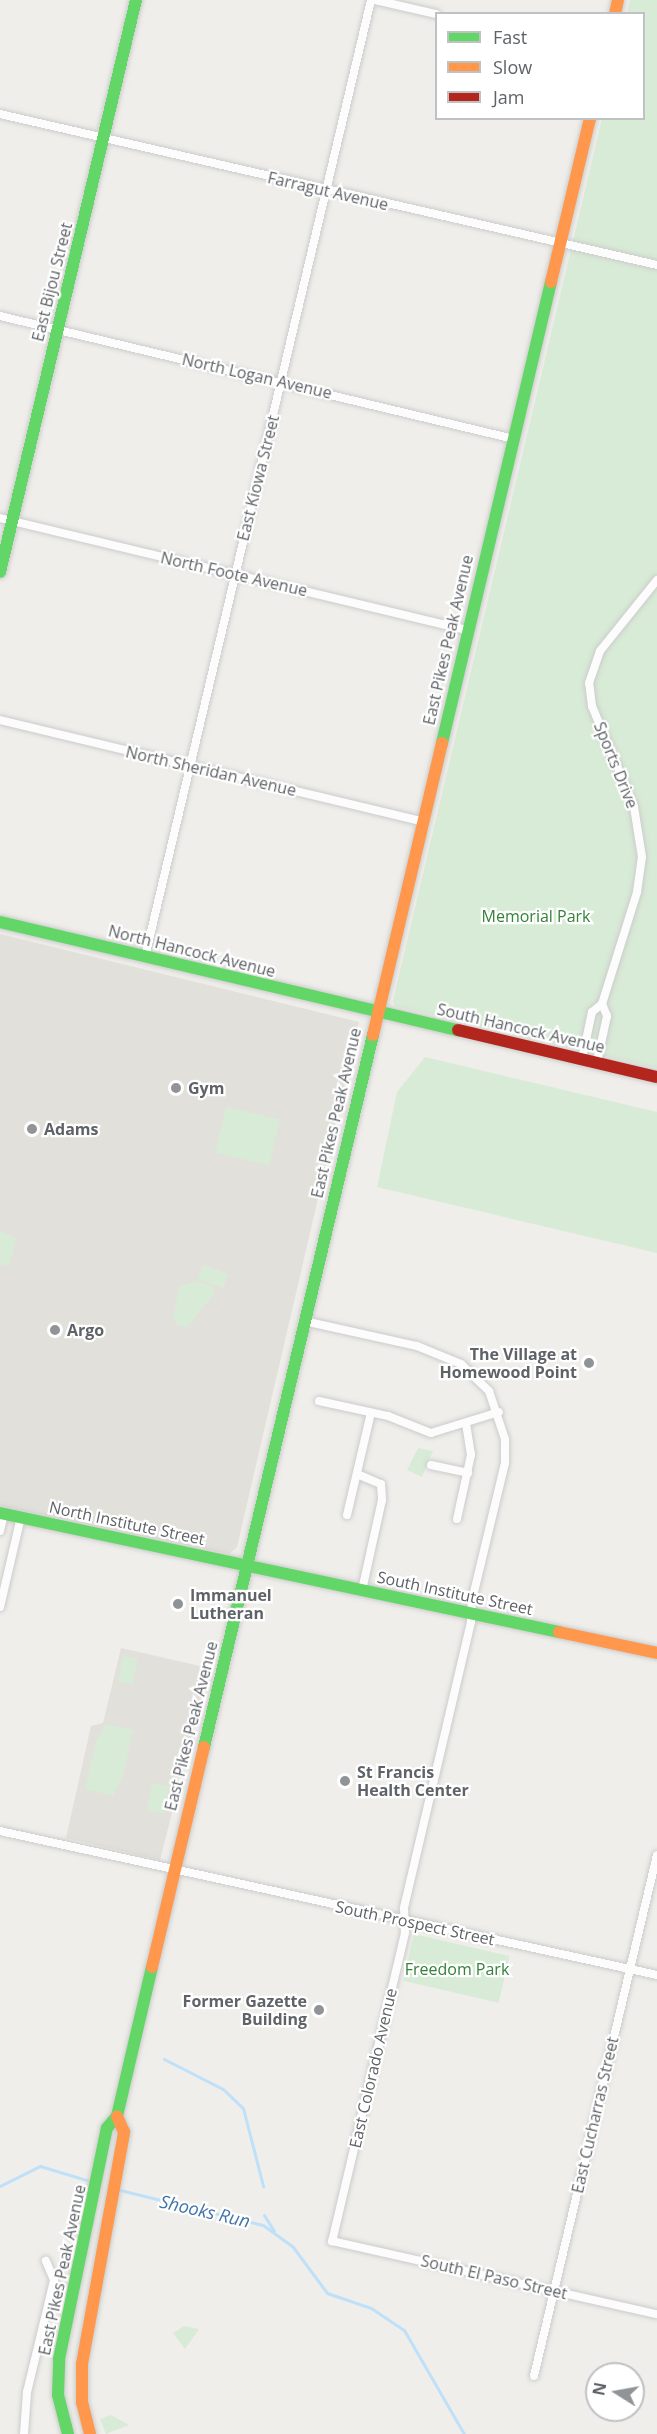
<!DOCTYPE html>
<style>
body{margin:0}
#map{position:relative;width:657px;height:2434px;overflow:hidden;background:#efeeea;font-family:"Open Sans",sans-serif}
div>[style]{position:absolute}
.education>*{inset:0;background:#e2e0da}
.green>*{inset:0;background:#d8ebd6;transform-origin:0 0}
.stream>*{height:3px;margin:-1.5px;padding:0 1.5px;transform-origin:1.5px;border-radius:1.5px;background:#bfe0f9}
.roads{filter:drop-shadow(0 0 2px #cbcccc) drop-shadow(0 0 2px #cbcccc)}
.street>*{height:8px;margin:-4px;padding:0 4px;transform-origin:4px;border-radius:4px;background:#fdfcfc}
.fast>*{height:12px;margin:-6px;padding:0 6px;transform-origin:6px;border-radius:6px;background:#63d668}
.slow>*{height:12px;margin:-6px;padding:0 6px;transform-origin:6px;border-radius:6px;background:#ff974d}
.jam>*{height:12px;margin:-6px;padding:0 6px;transform-origin:6px;border-radius:6px;background:#b3261e}
.dots>*{width:16px;height:16px;translate:-50% -50%;box-sizing:border-box;border:3px solid #fff;border-radius:50%}
span{translate:-50% -50%;white-space:nowrap;text-align:center;line-height:1.15;-webkit-text-stroke:4.5px #fff;paint-order:stroke}
.street-label{font-size:16px;color:#5f6368}
.park-label{font-size:16px;color:#348238}
.poi-label{font-size:16px;color:#5f6368;font-weight:700}
.left{translate:0 -50%;text-align:left}
.right{translate:-100% -50%;text-align:right}
.water-label{font-size:18px;color:#4174aa;font-style:italic}
.legend{position:absolute;left:435px;top:12px;width:210px;height:108px;box-sizing:border-box;background:#fff;border:2px solid #bfc1c3;margin:0;padding:8px 10px;list-style:none;font-size:18px;color:#5f6368}
.legend li{display:flex;align-items:center;gap:12px;height:30px}
.legend b{width:30px;border:2px solid #bfc1c3}
.north{position:absolute;left:585px;top:2362px;width:60px;height:60px;box-sizing:border-box;background:#fff;border:2px solid #bfc1c3;border-radius:50%;rotate:281deg;font-size:16px;font-weight:700;line-height:24px;text-align:center;color:#5f6368}
.north::after{content:'';display:block;margin:auto;width:21px;height:27px;background:#919496;clip-path:polygon(50% 0,100% 100%,50% 72%,0 100%)}
</style>
<div id="map">
<div class="education">
<div style="clip-path:polygon(0 934px,359px 1022px,237px 1547px,229px 1554px,0 1506px)"></div>
<div style="clip-path:polygon(121px 1648px,209px 1668px,160px 1860px,66px 1838px,91px 1726px,103px 1723px)"></div>
</div>
<div class="green">
<div style="clip-path:polygon(630px 0,657px 0,657px 1068px,395px 1006px,393px 1001px,602px 119px,644px 118px,644px 14px,627px 13px)"></div>
<div style="clip-path:polygon(425px 1057px,657px 1112px,657px 1253px,377px 1187px,397px 1092px)"></div>
<div style="left:226px;top:1107px;width:55px;height:47px;rotate:13deg"></div>
<div style="clip-path:polygon(0 1231px,16px 1238px,9px 1266px,0 1264px)"></div>
<div style="left:203px;top:1265px;width:27px;height:15px;rotate:20deg"></div>
<div style="clip-path:polygon(199px 1281px,214px 1288px,214px 1294px,187px 1327px,177px 1325px,173px 1318px,180px 1286px)"></div>
<div style="clip-path:polygon(418px 1448px,433px 1451px,422px 1477px,407px 1470px)"></div>
<div style="left:123px;top:1656px;width:15px;height:26px;rotate:11deg"></div>
<div style="clip-path:polygon(106px 1724px,133px 1730px,123px 1775px,113px 1796px,85px 1789px,97px 1739px)"></div>
<div style="left:152px;top:1783px;width:17px;height:28px;rotate:10deg"></div>
<div style="left:414px;top:1934px;width:98px;height:48px;rotate:13deg"></div>
<div style="clip-path:polygon(184px 2326px,199px 2329px,185px 2349px,173px 2333px)"></div>
<div style="clip-path:polygon(111px 2415px,129px 2425px,106px 2434px,100px 2419px)"></div>
</div>
<div class="stream">
<div style="left:164px;top:2059px;width:66px;rotate:27deg"></div>
<div style="left:223px;top:2089px;width:28px;rotate:44deg"></div>
<div style="left:243px;top:2108px;width:81px;rotate:75.6deg"></div>
<div style="left:0;top:2186px;width:45px;rotate:-26.6deg"></div>
<div style="left:40px;top:2166px;width:55px;rotate:16.8deg"></div>
<div style="left:116px;top:2189px;width:151px;rotate:13.8deg"></div>
<div style="left:263px;top:2225px;width:37px;rotate:36deg"></div>
<div style="left:293px;top:2247px;width:57px;rotate:53.5deg"></div>
<div style="left:327px;top:2293px;width:46px;rotate:18.8deg"></div>
<div style="left:371px;top:2308px;width:40px;rotate:34deg"></div>
<div style="left:404px;top:2330px;width:120px;rotate:60deg"></div>
<div style="left:264px;top:2215px;width:19px;rotate:58deg"></div>
</div>
<div class="roads">
<div class="street">
<div style="left:375px;top:0;width:63px;rotate:12.9deg"></div>
<div style="left:0;top:114px;width:674px;rotate:12.94deg"></div>
<div style="left:0;top:316px;width:529px;rotate:13.46deg"></div>
<div style="left:0;top:518px;width:480px;rotate:13.5deg"></div>
<div style="left:0;top:720px;width:434px;rotate:13.5deg"></div>
<div style="left:145px;top:957px;width:983px;rotate:-76.71deg"></div>
<div style="left:602px;top:1004px;width:117px;rotate:-72.6deg"></div>
<div style="left:637px;top:892px;width:35px;rotate:-82deg"></div>
<div style="left:642px;top:857px;width:51px;rotate:-99.1deg"></div>
<div style="left:634px;top:807px;width:109px;rotate:-112.6deg"></div>
<div style="left:592px;top:706px;width:23px;rotate:-97deg"></div>
<div style="left:589px;top:683px;width:34px;rotate:-71deg"></div>
<div style="left:600px;top:651px;width:91px;rotate:-51.2deg"></div>
<div style="left:582px;top:1059px;width:48px;rotate:-78deg"></div>
<div style="left:592px;top:1012px;width:13px;rotate:-39deg"></div>
<div style="left:602px;top:1004px;width:13px;rotate:67deg"></div>
<div style="left:607px;top:1016px;width:47px;rotate:102.3deg"></div>
<div style="left:304px;top:1321px;width:116px;rotate:12.5deg"></div>
<div style="left:417px;top:1346px;width:48px;rotate:22.2deg"></div>
<div style="left:461px;top:1364px;width:39px;rotate:44deg"></div>
<div style="left:489px;top:1391px;width:51px;rotate:71.6deg"></div>
<div style="left:505px;top:1439px;width:24px;rotate:90deg"></div>
<div style="left:505px;top:1463px;width:141px;rotate:103.5deg"></div>
<div style="left:472px;top:1600px;width:22px;rotate:93deg"></div>
<div style="left:471px;top:1622px;width:294px;rotate:103.2deg"></div>
<div style="left:404px;top:1908px;width:25px;rotate:88deg"></div>
<div style="left:405px;top:1933px;width:317px;rotate:103.3deg"></div>
<div style="left:332px;top:2241px;width:333px;rotate:12.7deg"></div>
<div style="left:319px;top:1401px;width:71px;rotate:12.3deg"></div>
<div style="left:388px;top:1416px;width:46px;rotate:21.6deg"></div>
<div style="left:431px;top:1433px;width:71px;rotate:-17.2deg"></div>
<div style="left:431px;top:1465px;width:38px;rotate:12deg"></div>
<div style="left:357px;top:1474px;width:26px;rotate:23deg"></div>
<div style="left:381px;top:1484px;width:16px;rotate:86deg"></div>
<div style="left:382px;top:1500px;width:92px;rotate:102.5deg"></div>
<div style="left:347px;top:1515px;width:105px;rotate:-76.8deg"></div>
<div style="left:457px;top:1519px;width:66px;rotate:-77.7deg"></div>
<div style="left:471px;top:1455px;width:30px;rotate:-99deg"></div>
<div style="left:0;top:1531px;width:17px;rotate:-77deg"></div>
<div style="left:0;top:1607px;width:92px;rotate:-76.9deg"></div>
<div style="left:0;top:1831px;width:673px;rotate:12.36deg"></div>
<div style="left:534px;top:2376px;width:535px;rotate:-76.72deg"></div>
<div style="left:24px;top:2434px;width:42px;rotate:-85.9deg"></div>
<div style="left:27px;top:2392px;width:115px;rotate:-76.4deg"></div>
<div style="left:54px;top:2280px;width:21px;rotate:-113deg"></div>
</div>
<div class="fast">
<div style="left:0;top:572px;width:588px;rotate:-76.63deg"></div>
<div style="left:442px;top:743px;width:474px;rotate:-76.7deg"></div>
<div style="left:0;top:922px;width:471px;rotate:13.3deg"></div>
<div style="left:0;top:1513px;width:572px;rotate:12.02deg"></div>
<div style="left:204px;top:1747px;width:732px;rotate:-76.65deg"></div>
<div style="left:68px;top:2434px;width:40px;rotate:-104.4deg"></div>
<div style="left:58px;top:2395px;width:36px;rotate:-88deg"></div>
<div style="left:59px;top:2359px;width:236px;rotate:-78.3deg"></div>
<div style="left:107px;top:2128px;width:16px;rotate:-50deg"></div>
<div style="left:117px;top:2116px;width:153px;rotate:-76.8deg"></div>
</div>
<div class="slow">
<div style="left:615px;top:14px;width:14px;rotate:-78deg"></div>
<div style="left:551px;top:282px;width:169px;rotate:-76.6deg"></div>
<div style="left:373px;top:1035px;width:300px;rotate:-76.7deg"></div>
<div style="left:559px;top:1632px;width:100px;rotate:12.1deg"></div>
<div style="left:152px;top:1967px;width:226px;rotate:-76.7deg"></div>
<div style="left:90px;top:2434px;width:32px;rotate:-104deg"></div>
<div style="left:82px;top:2403px;width:39px;rotate:-90deg"></div>
<div style="left:82px;top:2364px;width:236px;rotate:-79.7deg"></div>
<div style="left:124px;top:2132px;width:17px;rotate:-114deg"></div>
</div>
<div class="jam">
<div style="left:458px;top:1030px;width:204px;rotate:13.3deg"></div>
</div>
</div>
<div class="dots">
<div style="left:176px;top:1088px;background:#919496"></div>
<div style="left:32px;top:1129px;background:#919496"></div>
<div style="left:55px;top:1330px;background:#919496"></div>
<div style="left:589px;top:1363px;background:#919496"></div>
<div style="left:178px;top:1604px;background:#919496"></div>
<div style="left:345px;top:1781px;background:#919496"></div>
<div style="left:319px;top:2010px;background:#919496"></div>
</div>
<div class="street-label">
<span style="left:328px;top:191px;rotate:13deg">Farragut Avenue</span>
<span style="left:52px;top:282px;rotate:-76deg">East Bijou Street</span>
<span style="left:257px;top:376px;rotate:13deg">North Logan Avenue</span>
<span style="left:258px;top:478px;rotate:-76deg">East Kiowa Street</span>
<span style="left:234px;top:574px;rotate:13deg">North Foote Avenue</span>
<span style="left:448px;top:640px;rotate:-77deg">East Pikes Peak Avenue</span>
<span style="left:616px;top:765px;rotate:68deg">Sports Drive</span>
<span style="left:211px;top:771px;rotate:13deg">North Sheridan Avenue</span>
<span style="left:192px;top:951px;rotate:14deg">North Hancock Avenue</span>
<span style="left:521px;top:1028px;rotate:13deg">South Hancock Avenue</span>
<span style="left:336px;top:1113px;rotate:-77deg">East Pikes Peak Avenue</span>
<span style="left:127px;top:1523px;rotate:12deg">North Institute Street</span>
<span style="left:455px;top:1593px;rotate:12deg">South Institute Street</span>
<span style="left:191px;top:1726px;rotate:-76deg">East Pikes Peak Avenue</span>
<span style="left:415px;top:1923px;rotate:12deg">South Prospect Street</span>
<span style="left:373px;top:2068px;rotate:-77deg">East Colorado Avenue</span>
<span style="left:595px;top:2115px;rotate:-77deg">East Cucharras Street</span>
<span style="left:62px;top:2270px;rotate:-78deg">East Pikes Peak Avenue</span>
<span style="left:494px;top:2277px;rotate:13deg">South El Paso Street</span>
</div>
<div class="park-label">
<span style="left:536px;top:916px">Memorial Park</span>
<span style="left:457px;top:1969px">Freedom Park</span>
</div>
<div class="poi-label">
<span class="left" style="left:188px;top:1088px">Gym</span>
<span class="left" style="left:44px;top:1129px">Adams</span>
<span class="left" style="left:67px;top:1330px">Argo</span>
<span class="right" style="left:577px;top:1363px">The Village at<br>Homewood Point</span>
<span class="left" style="left:190px;top:1604px">Immanuel<br>Lutheran</span>
<span class="left" style="left:357px;top:1781px">St Francis<br>Health Center</span>
<span class="right" style="left:307px;top:2010px">Former Gazette<br>Building</span>
</div>
<div class="water-label">
<span style="left:205px;top:2211px;rotate:13deg">Shooks Run</span>
</div>
<ul class="legend">
<li><b style="height:8px;background:#63d668"></b>Fast</li>
<li><b style="height:8px;background:#ff974d"></b>Slow</li>
<li><b style="height:8px;background:#b3261e"></b>Jam</li>
</ul>
<div class="north">N</div>
</div>
